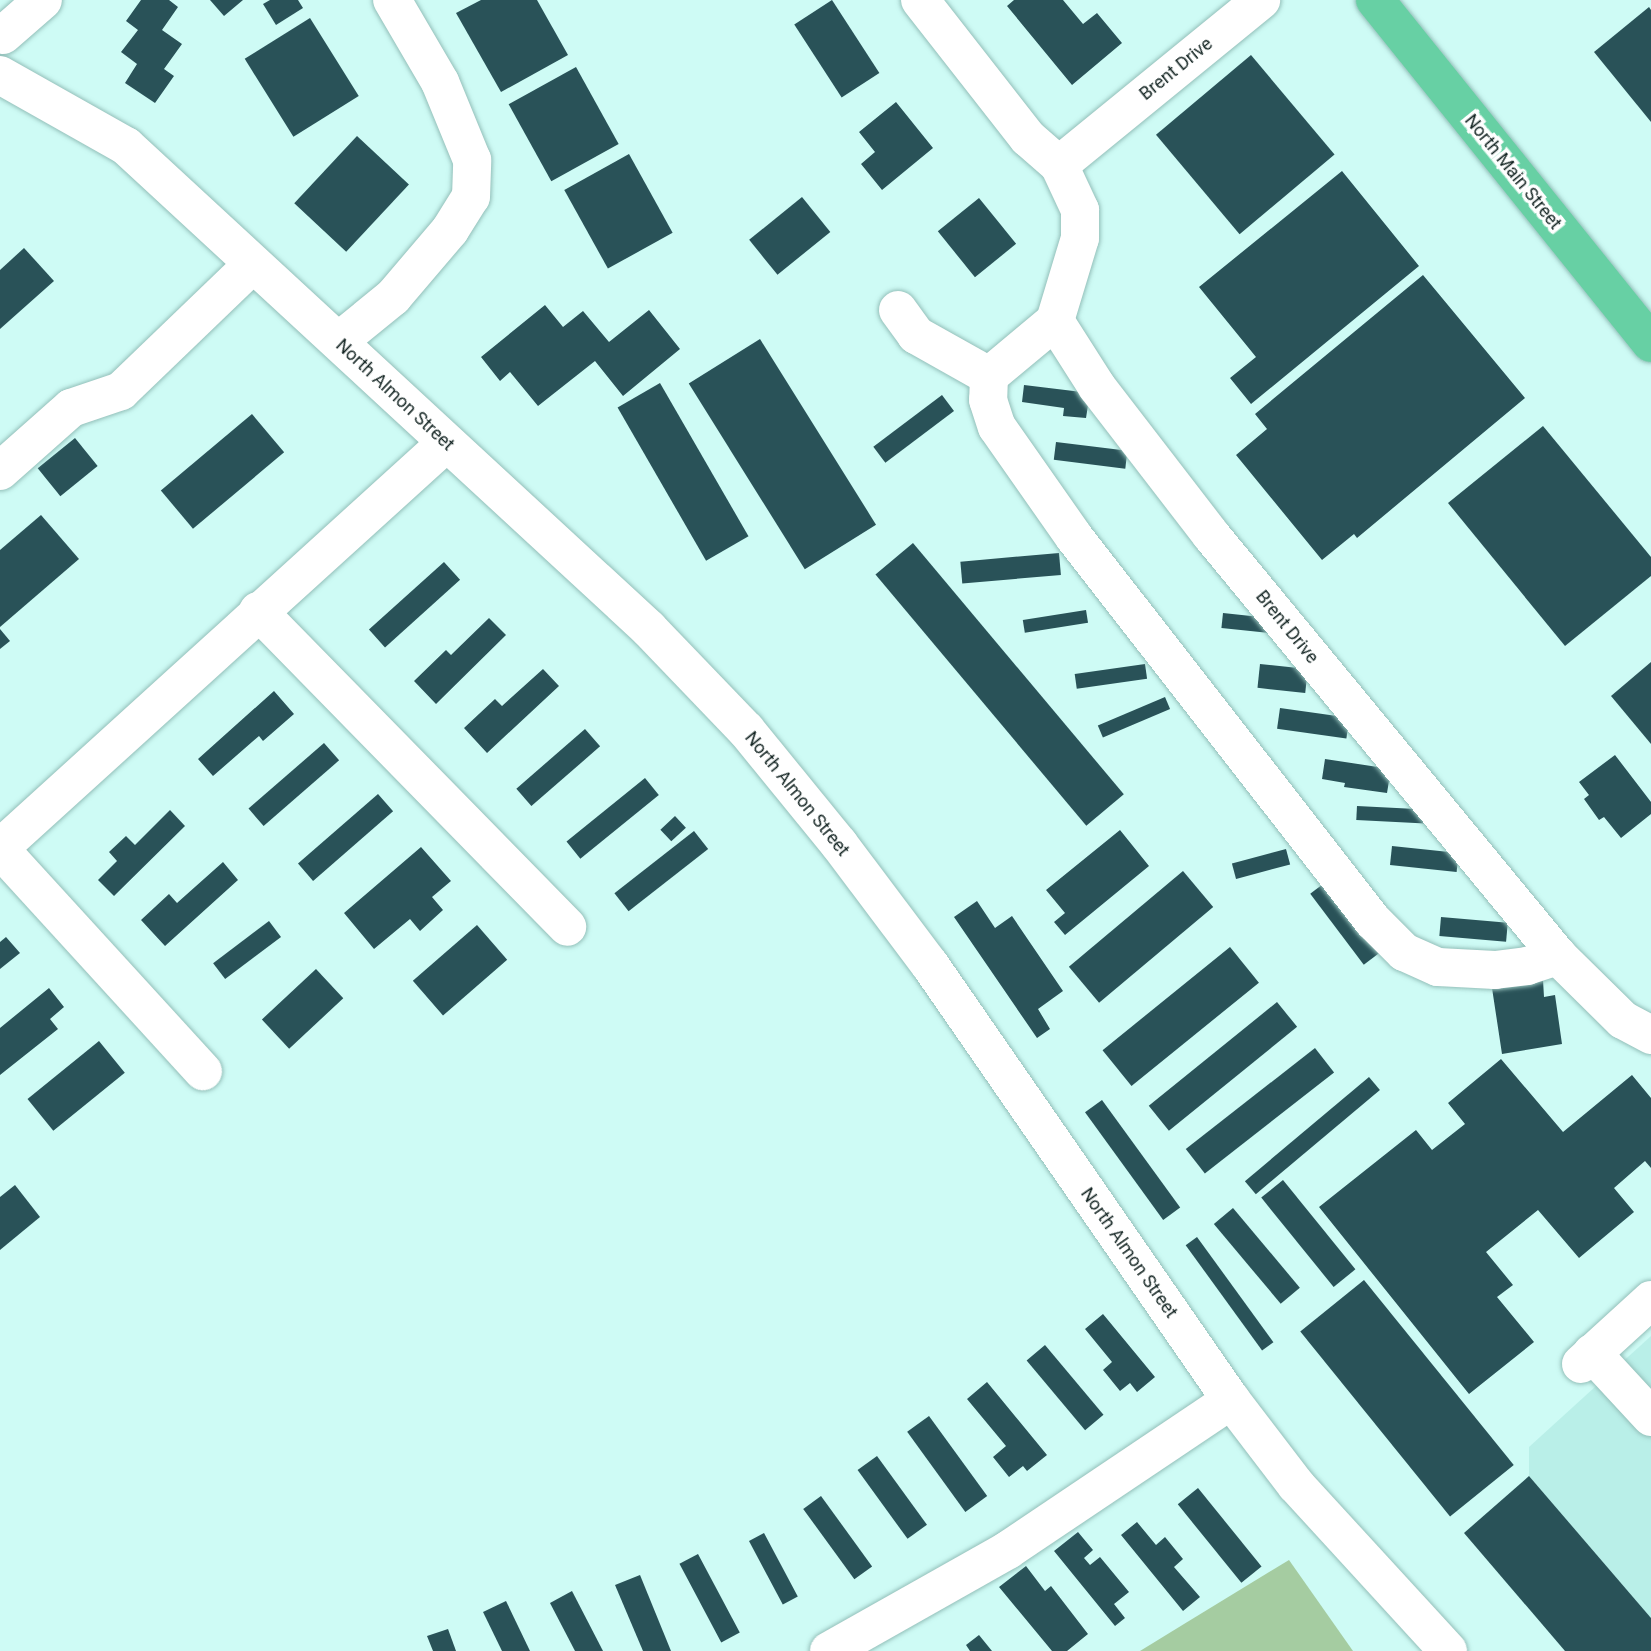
<!DOCTYPE html>
<style>
body{margin:0}
#map{position:relative;width:1651px;height:1651px;overflow:hidden;background:#cefbf5;font-family:Roboto,sans-serif}
div>[style]{position:absolute}
.built>*{inset:0;background:#b9efe8}
.green>*{inset:0;background:#a5cca1}
.building>*{inset:0;background:#295258;transform-origin:0 0}
.roads{filter:drop-shadow(0 0 2px #93bfb9) drop-shadow(0 0 2px #93bfb9)}
.minor>*{height:38px;margin:-19px;padding:0 19px;transform-origin:19px;border-radius:19px;background:#fff}
.highway>*{height:38px;margin:-19px;padding:0 19px;transform-origin:19px;border-radius:19px;background:#67d0a4}
span{translate:-50% -50%;white-space:nowrap;text-align:center;line-height:1.15;-webkit-text-stroke:7px #fff;paint-order:stroke}
.street-label{font-size:18px;color:#132422}
</style>
<div id="map">
<div class="built">
<div style="clip-path:polygon(1651px 1336px,1651px 1618px,1529px 1476px,1529px 1447px)"></div>
</div>
<div class="green">
<div style="clip-path:polygon(1289px 1560px,1353px 1651px,1140px 1651px,1184px 1624px)"></div>
</div>
<div class="building">
<div style="clip-path:polygon(141px 0,169px 0,178px 7px,162px 30px,182px 44px,164px 69px,174px 76px,155px 103px,125px 83px,137px 64px,121px 52px,138px 30px,126px 21px)"></div>
<div style="clip-path:polygon(210px 0,243px 0,224px 16px)"></div>
<div style="clip-path:polygon(270px 0,298px 0,303px 8px,276px 25px,263px 4px)"></div>
<div style="clip-path:polygon(481px 0,537px 0,568px 55px,501px 92px,456px 13px)"></div>
<div style="left:832px;top:0;width:87px;height:45px;rotate:57deg"></div>
<div style="clip-path:polygon(1014px 0,1063px 0,1083px 24px,1097px 13px,1122px 43px,1072px 85px,1007px 6px)"></div>
<div style="clip-path:polygon(1649px 7px,1651px 10px,1651px 122px,1594px 52px)"></div>
<div style="left:310px;top:18px;width:92px;height:77px;rotate:58deg"></div>
<div style="left:1251px;top:55px;width:130px;height:124px;rotate:50deg"></div>
<div style="left:576px;top:67px;width:88px;height:77px;rotate:61deg"></div>
<div style="clip-path:polygon(896px 102px,933px 148px,882px 190px,861px 164px,875px 152px,859px 132px)"></div>
<div style="left:357px;top:136px;width:71px;height:92px;rotate:43deg"></div>
<div style="left:629px;top:154px;width:90px;height:74px;rotate:61deg"></div>
<div style="clip-path:polygon(1342px 171px,1419px 266px,1251px 404px,1230px 378px,1256px 357px,1199px 287px)"></div>
<div style="left:802px;top:197px;width:45px;height:68px;rotate:51deg"></div>
<div style="left:979px;top:198px;width:59px;height:53px;rotate:51deg"></div>
<div style="clip-path:polygon(24px 248px,54px 281px,0 329px,0 270px)"></div>
<div style="clip-path:polygon(1423px 275px,1525px 398px,1357px 538px,1354px 534px,1322px 560px,1236px 455px,1267px 429px,1255px 414px)"></div>
<div style="clip-path:polygon(545px 305px,563px 327px,583px 311px,609px 342px,649px 310px,680px 349px,623px 396px,595px 361px,538px 406px,510px 372px,500px 381px,481px 357px)"></div>
<div style="left:760px;top:339px;width:219px;height:84px;rotate:58deg"></div>
<div style="left:660px;top:383px;width:177px;height:49px;rotate:60deg"></div>
<div style="clip-path:polygon(1024px 385px,1090px 393px,1086px 418px,1063px 416px,1064px 408px,1022px 402px)"></div>
<div style="left:942px;top:395px;width:20px;height:86px;rotate:53deg"></div>
<div style="left:252px;top:414px;width:50px;height:119px;rotate:50deg"></div>
<div style="clip-path:polygon(1543px 426px,1651px 557px,1651px 576px,1565px 646px,1448px 503px)"></div>
<div style="left:75px;top:438px;width:36px;height:48px;rotate:51deg"></div>
<div style="left:1056px;top:442px;width:72px;height:18px;rotate:7deg"></div>
<div style="clip-path:polygon(41px 515px,79px 559px,0 627px,0 550px)"></div>
<div style="left:913px;top:543px;width:328px;height:49px;rotate:50deg"></div>
<div style="left:1059px;top:553px;width:22px;height:99px;rotate:85deg"></div>
<div style="left:444px;top:562px;width:24px;height:101px;rotate:48deg"></div>
<div style="left:1086px;top:610px;width:13px;height:64px;rotate:81deg"></div>
<div style="left:1223px;top:613px;width:51px;height:15px;rotate:6deg"></div>
<div style="clip-path:polygon(489px 618px,506px 635px,436px 704px,414px 681px,446px 650px,451px 655px)"></div>
<div style="clip-path:polygon(0 629px,10px 641px,0 649px)"></div>
<div style="clip-path:polygon(1651px 662px,1651px 744px,1611px 696px)"></div>
<div style="left:1145px;top:664px;width:15px;height:71px;rotate:82deg"></div>
<div style="left:1260px;top:664px;width:48px;height:24px;rotate:6deg"></div>
<div style="clip-path:polygon(543px 669px,559px 686px,487px 753px,464px 728px,495px 699px,502px 706px)"></div>
<div style="clip-path:polygon(274px 691px,294px 714px,263px 741px,259px 736px,213px 776px,198px 759px)"></div>
<div style="left:1165px;top:697px;width:13px;height:73px;rotate:67deg"></div>
<div style="left:1280px;top:708px;width:70px;height:21px;rotate:8deg"></div>
<div style="left:585px;top:729px;width:23px;height:91px;rotate:49deg"></div>
<div style="left:324px;top:743px;width:23px;height:100px;rotate:49deg"></div>
<div style="clip-path:polygon(1615px 755px,1651px 802px,1651px 814px,1621px 838px,1604px 817px,1599px 820px,1584px 799px,1589px 795px,1579px 782px)"></div>
<div style="clip-path:polygon(1325px 759px,1391px 769px,1387px 793px,1344px 787px,1345px 783px,1322px 779px)"></div>
<div style="left:645px;top:778px;width:22px;height:101px;rotate:51deg"></div>
<div style="left:378px;top:794px;width:23px;height:106px;rotate:49deg"></div>
<div style="left:1357px;top:806px;width:74px;height:14px;rotate:3deg"></div>
<div style="clip-path:polygon(170px 810px,185px 826px,114px 896px,98px 880px,117px 861px,109px 852px,126px 836px,135px 845px)"></div>
<div style="left:675px;top:816px;width:16px;height:20px;rotate:47deg"></div>
<div style="clip-path:polygon(1120px 830px,1149px 866px,1065px 935px,1054px 922px,1065px 913px,1046px 890px)"></div>
<div style="left:694px;top:831px;width:23px;height:101px;rotate:52deg"></div>
<div style="left:1392px;top:846px;width:67px;height:19px;rotate:6deg"></div>
<div style="clip-path:polygon(421px 847px,451px 881px,432px 897px,443px 910px,420px 931px,410px 919px,374px 949px,344px 913px)"></div>
<div style="left:1286px;top:849px;width:16px;height:56px;rotate:75deg"></div>
<div style="clip-path:polygon(223px 862px,238px 880px,165px 946px,141px 920px,169px 894px,177px 903px)"></div>
<div style="left:1183px;top:871px;width:47px;height:149px;rotate:50deg"></div>
<div style="left:1327px;top:881px;width:89px;height:21px;rotate:53deg"></div>
<div style="clip-path:polygon(977px 901px,995px 928px,1012px 916px,1063px 991px,1038px 1009px,1050px 1029px,1037px 1038px,954px 917px)"></div>
<div style="left:1441px;top:917px;width:67px;height:19px;rotate:5deg"></div>
<div style="left:269px;top:921px;width:20px;height:70px;rotate:53deg"></div>
<div style="left:477px;top:925px;width:46px;height:85px;rotate:49deg"></div>
<div style="clip-path:polygon(6px 937px,20px 953px,0 969px,0 942px)"></div>
<div style="left:1230px;top:947px;width:46px;height:164px;rotate:51deg"></div>
<div style="left:316px;top:969px;width:40px;height:74px;rotate:47deg"></div>
<div style="clip-path:polygon(1543px 980px,1544px 997px,1555px 995px,1562px 1044px,1502px 1054px,1492px 988px)"></div>
<div style="clip-path:polygon(49px 988px,64px 1007px,50px 1019px,58px 1029px,0 1075px,0 1028px)"></div>
<div style="left:1277px;top:1002px;width:32px;height:165px;rotate:51deg"></div>
<div style="left:99px;top:1041px;width:41px;height:92px;rotate:51deg"></div>
<div style="left:1315px;top:1048px;width:31px;height:164px;rotate:52deg"></div>
<div style="clip-path:polygon(1501px 1059px,1563px 1132px,1632px 1075px,1651px 1098px,1651px 1168px,1645px 1161px,1614px 1188px,1634px 1212px,1579px 1258px,1538px 1210px,1486px 1252px,1513px 1285px,1497px 1297px,1534px 1342px,1469px 1394px,1319px 1207px,1416px 1130px,1432px 1150px,1465px 1124px,1448px 1103px)"></div>
<div style="left:1369px;top:1077px;width:17px;height:162px;rotate:50deg"></div>
<div style="left:1102px;top:1100px;width:133px;height:21px;rotate:54deg"></div>
<div style="left:1283px;top:1180px;width:115px;height:28px;rotate:51deg"></div>
<div style="clip-path:polygon(15px 1185px,40px 1217px,0 1250px,0 1197px)"></div>
<div style="left:1233px;top:1208px;width:104px;height:25px;rotate:50deg"></div>
<div style="left:1197px;top:1237px;width:130px;height:14px;rotate:54deg"></div>
<div style="left:1364px;top:1280px;width:238px;height:82px;rotate:51deg"></div>
<div style="clip-path:polygon(1103px 1314px,1155px 1377px,1137px 1392px,1130px 1383px,1120px 1391px,1103px 1370px,1112px 1362px,1085px 1329px)"></div>
<div style="left:1045px;top:1345px;width:91px;height:24px;rotate:50deg"></div>
<div style="clip-path:polygon(987px 1382px,1047px 1455px,1027px 1471px,1023px 1466px,1009px 1477px,993px 1457px,1006px 1446px,967px 1399px)"></div>
<div style="left:929px;top:1416px;width:99px;height:27px;rotate:54deg"></div>
<div style="left:877px;top:1456px;width:85px;height:24px;rotate:54deg"></div>
<div style="clip-path:polygon(1529px 1476px,1651px 1618px,1651px 1651px,1565px 1651px,1464px 1533px)"></div>
<div style="left:1198px;top:1488px;width:101px;height:26px;rotate:51deg"></div>
<div style="left:821px;top:1496px;width:87px;height:22px;rotate:54deg"></div>
<div style="clip-path:polygon(1137px 1522px,1156px 1545px,1165px 1537px,1183px 1559px,1174px 1567px,1200px 1597px,1183px 1611px,1121px 1535px)"></div>
<div style="clip-path:polygon(1078px 1532px,1093px 1550px,1084px 1558px,1090px 1565px,1100px 1557px,1129px 1592px,1114px 1604px,1125px 1618px,1115px 1626px,1054px 1551px)"></div>
<div style="left:764px;top:1533px;width:72px;height:17px;rotate:62deg"></div>
<div style="left:698px;top:1554px;width:89px;height:21px;rotate:62deg"></div>
<div style="clip-path:polygon(1026px 1566px,1045px 1591px,1051px 1586px,1088px 1634px,1067px 1651px,1052px 1651px,999px 1587px)"></div>
<div style="clip-path:polygon(640px 1575px,671px 1651px,643px 1651px,615px 1585px)"></div>
<div style="clip-path:polygon(572px 1591px,603px 1651px,575px 1651px,550px 1603px)"></div>
<div style="clip-path:polygon(506px 1601px,530px 1651px,502px 1651px,483px 1612px)"></div>
<div style="clip-path:polygon(448px 1629px,456px 1651px,433px 1651px,427px 1636px)"></div>
<div style="clip-path:polygon(979px 1635px,992px 1651px,970px 1651px,966px 1645px)"></div>
</div>
<div class="roads">
<div class="minor">
<div style="left:920px;top:0;width:175px;rotate:52deg"></div>
<div style="left:1028px;top:138px;width:41px;rotate:41.1deg"></div>
<div style="left:1059px;top:165px;width:261px;rotate:-39.2deg"></div>
<div style="left:3px;top:35px;width:53px;rotate:-41.2deg"></div>
<div style="left:0;top:75px;width:145px;rotate:29.4deg"></div>
<div style="left:126px;top:146px;width:712px;rotate:42.72deg"></div>
<div style="left:649px;top:629px;width:140px;rotate:46.2deg"></div>
<div style="left:746px;top:730px;width:147px;rotate:50.8deg"></div>
<div style="left:839px;top:844px;width:151px;rotate:53.1deg"></div>
<div style="left:930px;top:965px;width:529px;rotate:55.32deg"></div>
<div style="left:1231px;top:1400px;width:107px;rotate:52.6deg"></div>
<div style="left:1296px;top:1485px;width:225px;rotate:47.5deg"></div>
<div style="left:1059px;top:165px;width:50px;rotate:65deg"></div>
<div style="left:1080px;top:210px;width:28px;rotate:90deg"></div>
<div style="left:1080px;top:238px;width:87px;rotate:106.8deg"></div>
<div style="left:1055px;top:321px;width:78px;rotate:57.5deg"></div>
<div style="left:1097px;top:387px;width:187px;rotate:52.4deg"></div>
<div style="left:1211px;top:535px;width:546px;rotate:50.5deg"></div>
<div style="left:1558px;top:956px;width:91px;rotate:44.6deg"></div>
<div style="left:1623px;top:1020px;width:32px;rotate:28deg"></div>
<div style="left:898px;top:310px;width:31px;rotate:54deg"></div>
<div style="left:916px;top:335px;width:84px;rotate:29.3deg"></div>
<div style="left:989px;top:376px;width:24px;rotate:92deg"></div>
<div style="left:988px;top:400px;width:28px;rotate:72deg"></div>
<div style="left:997px;top:427px;width:134px;rotate:55deg"></div>
<div style="left:1074px;top:537px;width:487px;rotate:52.1deg"></div>
<div style="left:1373px;top:921px;width:44px;rotate:45deg"></div>
<div style="left:1404px;top:952px;width:37px;rotate:24deg"></div>
<div style="left:1438px;top:967px;width:57px;rotate:3deg"></div>
<div style="left:1495px;top:970px;width:32px;rotate:-7deg"></div>
<div style="left:1527px;top:966px;width:33px;rotate:-18deg"></div>
<div style="left:339px;top:341px;width:70px;rotate:-39.2deg"></div>
<div style="left:393px;top:297px;width:88px;rotate:-49.6deg"></div>
<div style="left:450px;top:230px;width:39px;rotate:-58deg"></div>
<div style="left:471px;top:197px;width:37px;rotate:-88deg"></div>
<div style="left:472px;top:160px;width:84px;rotate:-112.3deg"></div>
<div style="left:440px;top:82px;width:95px;rotate:-120.3deg"></div>
<div style="left:989px;top:376px;width:86px;rotate:-39.8deg"></div>
<div style="left:0;top:471px;width:95px;rotate:-41.6deg"></div>
<div style="left:71px;top:408px;width:53px;rotate:-18.8deg"></div>
<div style="left:121px;top:391px;width:182px;rotate:-43.9deg"></div>
<div style="left:258px;top:611px;width:442px;rotate:45.6deg"></div>
<div style="left:0;top:848px;width:602px;rotate:-42.24deg"></div>
<div style="left:0;top:849px;width:301px;rotate:47.6deg"></div>
<div style="left:1592px;top:1353px;width:87px;rotate:47.3deg"></div>
<div style="left:1581px;top:1364px;width:95px;rotate:-42.4deg"></div>
<div style="left:829px;top:1651px;width:206px;rotate:-29.4deg"></div>
<div style="left:1008px;top:1550px;width:269px;rotate:-33.9deg"></div>
</div>
<div class="highway">
<div style="left:1375px;top:0;width:440px;rotate:51.2deg"></div>
</div>
</div>
<div class="street-label">
<span style="left:1176px;top:69px;rotate:-39deg">Brent Drive</span>
<span style="left:1513px;top:172px;rotate:51deg">North Main Street</span>
<span style="left:395px;top:395px;rotate:43deg">North Almon Street</span>
<span style="left:1287px;top:627px;rotate:51deg">Brent Drive</span>
<span style="left:797px;top:794px;rotate:51deg">North Almon Street</span>
<span style="left:1129px;top:1253px;rotate:55deg">North Almon Street</span>
</div>
</div>
